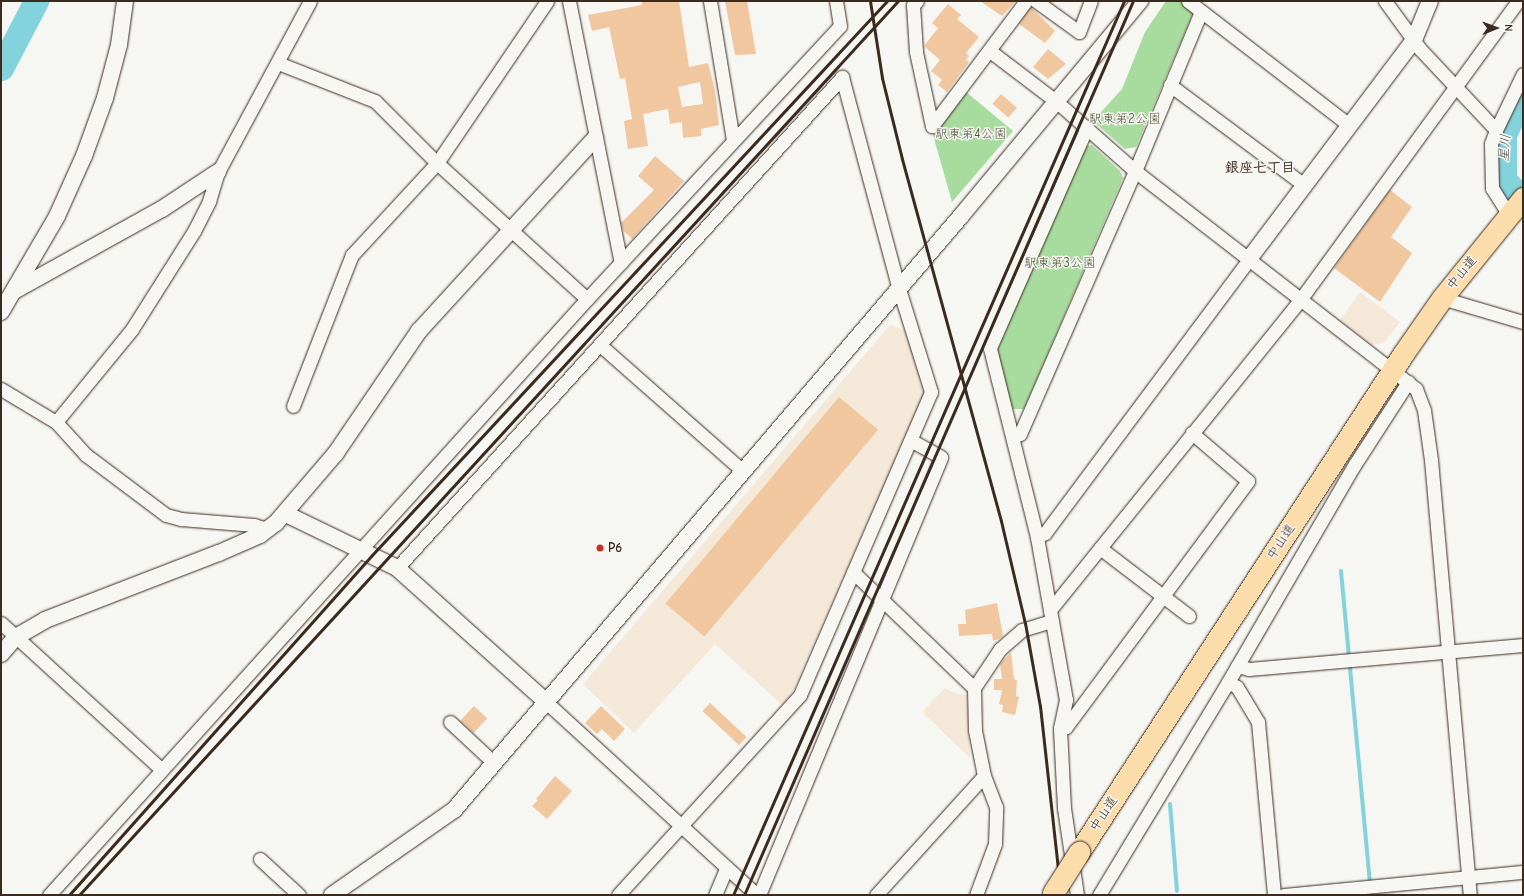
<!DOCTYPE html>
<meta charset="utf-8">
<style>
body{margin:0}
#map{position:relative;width:1524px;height:896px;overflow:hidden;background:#f6f6f2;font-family:"Comic Neue","Klee One",sans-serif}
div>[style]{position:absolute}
.built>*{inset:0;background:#f4e8d9}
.green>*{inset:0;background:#a8dc9e}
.stream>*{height:4px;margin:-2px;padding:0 2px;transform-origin:2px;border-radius:2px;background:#82d3db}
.river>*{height:25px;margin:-12.5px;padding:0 12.5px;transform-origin:12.5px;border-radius:12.5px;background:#82d3db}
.building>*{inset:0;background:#f1c7a0;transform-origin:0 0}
.roads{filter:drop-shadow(0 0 1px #3b2a1e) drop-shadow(0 0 1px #3b2a1e)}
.minor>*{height:13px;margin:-6.5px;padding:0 6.5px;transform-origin:6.5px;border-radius:6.5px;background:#f6f6f2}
.tertiary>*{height:16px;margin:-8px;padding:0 8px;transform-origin:8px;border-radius:8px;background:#f6f6f2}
.trunk>*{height:21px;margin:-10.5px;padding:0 10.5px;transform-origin:10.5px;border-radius:10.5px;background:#faddab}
.rail>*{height:3px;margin:-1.5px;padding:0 1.5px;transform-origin:1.5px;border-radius:1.5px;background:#3b2a1e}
.bridges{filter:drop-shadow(0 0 1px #3b2a1e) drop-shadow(0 0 1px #3b2a1e)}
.trunk-bridge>*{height:21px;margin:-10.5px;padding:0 10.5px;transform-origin:10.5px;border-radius:10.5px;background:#faddab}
.dots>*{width:11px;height:11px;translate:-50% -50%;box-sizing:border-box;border:2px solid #f6f6f2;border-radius:50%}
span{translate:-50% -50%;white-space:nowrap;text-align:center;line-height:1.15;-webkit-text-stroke:3px #f6f6f2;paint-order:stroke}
.park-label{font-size:13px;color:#56563e}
.street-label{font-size:13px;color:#3b2a1e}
.poi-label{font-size:13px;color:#3b2a1e;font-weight:700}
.left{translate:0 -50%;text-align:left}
.water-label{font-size:14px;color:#4d544d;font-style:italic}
.neighbourhood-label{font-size:14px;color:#3b2a1e;font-weight:700}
.frame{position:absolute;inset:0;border:2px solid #3b2a1e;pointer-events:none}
.north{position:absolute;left:1476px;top:8px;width:40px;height:40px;-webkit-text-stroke:3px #f6f6f2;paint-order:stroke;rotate:89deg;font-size:11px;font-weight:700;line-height:16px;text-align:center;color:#3b2a1e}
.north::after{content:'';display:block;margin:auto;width:14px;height:18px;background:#3b2a1e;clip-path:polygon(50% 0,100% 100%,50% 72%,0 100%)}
</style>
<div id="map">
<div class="built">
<div style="clip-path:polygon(1360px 292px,1400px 322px,1384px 343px,1371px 345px,1340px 320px)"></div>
<div style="clip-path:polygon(890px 325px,907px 331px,926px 390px,791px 695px,782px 705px,715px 644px,634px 733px,583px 684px)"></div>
<div style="clip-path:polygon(945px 688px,954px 693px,967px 695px,970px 758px,922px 712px)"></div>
</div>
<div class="green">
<div style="clip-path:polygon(1166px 1px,1182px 1px,1194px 11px,1136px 147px,1125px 149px,1093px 121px,1122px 89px,1145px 32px)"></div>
<div style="clip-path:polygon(965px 91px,1013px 131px,952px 202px,933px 135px)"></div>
<div style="clip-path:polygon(1092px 145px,1120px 171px,1123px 178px,1024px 409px,1012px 409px,996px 347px,1082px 147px)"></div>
</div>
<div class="stream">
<div style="left:1341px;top:571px;width:325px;rotate:84.7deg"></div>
<div style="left:1170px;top:804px;width:87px;rotate:85.4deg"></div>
</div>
<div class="river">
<div style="left:1px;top:68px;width:76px;rotate:-62.4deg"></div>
<div style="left:1523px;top:92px;width:47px;rotate:113.8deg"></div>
<div style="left:1504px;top:135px;width:45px;rotate:90deg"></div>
<div style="left:1504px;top:180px;width:27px;rotate:45deg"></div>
</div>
<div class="building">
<div style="clip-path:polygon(evenodd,641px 1px,679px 1px,689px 67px,708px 63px,715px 90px,719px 125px,701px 129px,701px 136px,683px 138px,682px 122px,670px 124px,668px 109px,643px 114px,648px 146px,628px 149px,624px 121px,632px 119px,625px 78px,620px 79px,609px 27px,592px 31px,588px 15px,642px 5px,641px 1px,700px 82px,703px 104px,682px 107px,678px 87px,700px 82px)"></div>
<div style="clip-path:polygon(725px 1px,747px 1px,756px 54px,735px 55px)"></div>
<div style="clip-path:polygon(980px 1px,1016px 1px,1002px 16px)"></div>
<div style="clip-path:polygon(948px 4px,961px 15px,957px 19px,979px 37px,966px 53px,969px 56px,966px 60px,969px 62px,947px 92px,938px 85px,942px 80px,931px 71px,940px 60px,924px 46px,938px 28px,932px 23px)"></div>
<div style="clip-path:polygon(1031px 7px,1055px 31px,1045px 43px,1019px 24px)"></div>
<div style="clip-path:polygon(1048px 49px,1066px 64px,1048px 79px,1033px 67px)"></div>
<div style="left:1001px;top:94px;width:21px;height:13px;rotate:41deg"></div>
<div style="clip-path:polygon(655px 156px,684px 181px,632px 239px,623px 230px,621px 223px,654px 190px,638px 176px)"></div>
<div style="clip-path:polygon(1390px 190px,1412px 207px,1391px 237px,1412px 253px,1380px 302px,1334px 268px)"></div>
<div style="left:839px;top:397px;width:51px;height:270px;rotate:40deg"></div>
<div style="clip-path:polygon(997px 603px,1003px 636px,999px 639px,993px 641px,992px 634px,959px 636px,958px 624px,966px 624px,965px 610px)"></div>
<div style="clip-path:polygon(1011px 652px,1014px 679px,1017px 680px,1016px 696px,1019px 697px,1015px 715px,1002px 712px,1003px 705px,999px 704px,1002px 690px,994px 690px,994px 679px,1002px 679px,1000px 664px)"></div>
<div style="left:710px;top:703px;width:50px;height:11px;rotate:43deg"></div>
<div style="left:474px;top:706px;width:18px;height:20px;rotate:43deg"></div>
<div style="clip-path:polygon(601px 706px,625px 729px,614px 741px,602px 729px,597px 734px,585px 723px)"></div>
<div style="clip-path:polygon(555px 776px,572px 791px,547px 819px,532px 806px,538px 800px,536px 799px)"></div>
</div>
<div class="roads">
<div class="minor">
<div style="left:569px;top:1px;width:267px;rotate:78.8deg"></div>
<div style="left:710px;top:1px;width:141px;rotate:80.6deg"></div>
<div style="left:917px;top:1px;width:6px;rotate:135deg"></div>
<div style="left:913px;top:5px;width:47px;rotate:86.3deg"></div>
<div style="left:916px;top:52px;width:76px;rotate:77.8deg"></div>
<div style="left:932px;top:126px;width:156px;rotate:-53.1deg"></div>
<div style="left:1036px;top:1px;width:53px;rotate:35.8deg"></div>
<div style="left:1079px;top:32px;width:33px;rotate:-69deg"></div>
<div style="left:1188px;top:1px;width:202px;rotate:37.6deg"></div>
<div style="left:1385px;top:1px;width:59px;rotate:53.9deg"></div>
<div style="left:1420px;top:49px;width:111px;rotate:46.8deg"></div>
<div style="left:1496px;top:130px;width:15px;rotate:110deg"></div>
<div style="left:1491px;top:144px;width:44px;rotate:88.7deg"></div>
<div style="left:1492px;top:188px;width:32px;rotate:58deg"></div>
<div style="left:990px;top:51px;width:84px;rotate:37.3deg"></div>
<div style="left:1057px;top:102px;width:104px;rotate:41.5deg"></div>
<div style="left:1135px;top:171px;width:356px;rotate:37.8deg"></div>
<div style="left:1416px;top:389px;width:22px;rotate:69deg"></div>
<div style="left:1424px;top:410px;width:50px;rotate:82deg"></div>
<div style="left:1431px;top:460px;width:437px;rotate:84.9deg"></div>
<div style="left:278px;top:63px;width:104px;rotate:21.4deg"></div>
<div style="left:375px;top:101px;width:88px;rotate:45deg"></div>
<div style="left:437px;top:163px;width:202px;rotate:42.2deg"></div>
<div style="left:1170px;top:85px;width:166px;rotate:36.7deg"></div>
<div style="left:1496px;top:130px;width:62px;rotate:-64.3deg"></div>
<div style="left:1442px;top:298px;width:84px;rotate:16.5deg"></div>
<div style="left:600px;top:345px;width:191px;rotate:41.4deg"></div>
<div style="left:1px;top:389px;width:64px;rotate:31deg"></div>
<div style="left:56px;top:422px;width:45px;rotate:47.7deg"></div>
<div style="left:86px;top:455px;width:100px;rotate:36.9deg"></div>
<div style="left:166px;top:515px;width:16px;rotate:15deg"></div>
<div style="left:181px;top:519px;width:73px;rotate:4.7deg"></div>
<div style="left:254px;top:525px;width:14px;rotate:17deg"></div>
<div style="left:293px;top:406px;width:162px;rotate:-68.7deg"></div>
<div style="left:352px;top:255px;width:125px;rotate:-47.3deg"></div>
<div style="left:437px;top:163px;width:196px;rotate:-55.8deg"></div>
<div style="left:56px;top:422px;width:120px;rotate:-50.7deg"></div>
<div style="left:132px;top:329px;width:116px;rotate:-57.7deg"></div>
<div style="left:194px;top:231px;width:34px;rotate:-63deg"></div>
<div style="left:209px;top:201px;width:30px;rotate:-73deg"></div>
<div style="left:218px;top:172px;width:194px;rotate:-61.7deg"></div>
<div style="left:1013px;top:436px;width:7px;rotate:-16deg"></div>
<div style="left:1020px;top:434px;width:287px;rotate:-66.4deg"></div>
<div style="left:1135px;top:171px;width:172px;rotate:-67.5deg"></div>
<div style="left:1037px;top:537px;width:195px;rotate:-104deg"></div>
<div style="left:990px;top:348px;width:241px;rotate:-66.3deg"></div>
<div style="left:1100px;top:548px;width:112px;rotate:37.4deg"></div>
<div style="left:397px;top:568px;width:663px;rotate:-47.81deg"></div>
<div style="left:842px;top:77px;width:220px;rotate:75deg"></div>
<div style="left:899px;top:289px;width:108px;rotate:72.7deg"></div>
<div style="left:931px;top:392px;width:330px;rotate:113.4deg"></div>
<div style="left:800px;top:695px;width:270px;rotate:132.3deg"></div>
<div style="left:853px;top:572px;width:168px;rotate:43.8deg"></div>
<div style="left:1050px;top:610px;width:398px;rotate:-51.1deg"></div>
<div style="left:1300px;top:300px;width:370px;rotate:-53.9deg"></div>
<div style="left:1px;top:623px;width:217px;rotate:42.4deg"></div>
<div style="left:1237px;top:666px;width:12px;rotate:14deg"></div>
<div style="left:1249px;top:669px;width:275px;rotate:-5deg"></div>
<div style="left:1228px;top:682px;width:10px;rotate:29deg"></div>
<div style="left:1237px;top:687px;width:41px;rotate:59deg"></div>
<div style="left:1258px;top:722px;width:174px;rotate:84.7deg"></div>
<div style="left:545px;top:701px;width:287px;rotate:42.5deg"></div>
<div style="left:450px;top:722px;width:60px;rotate:43deg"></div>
<div style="left:1060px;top:728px;width:6px;rotate:-9deg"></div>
<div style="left:1066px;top:727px;width:306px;rotate:-53.5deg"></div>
<div style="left:1248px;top:481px;width:74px;rotate:-139.4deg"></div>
<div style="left:260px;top:859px;width:53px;rotate:42.7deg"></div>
<div style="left:49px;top:895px;width:803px;rotate:-47.93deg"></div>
<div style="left:587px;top:299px;width:372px;rotate:-47.2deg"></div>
<div style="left:840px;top:26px;width:25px;rotate:-99deg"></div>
<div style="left:715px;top:895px;width:30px;rotate:-67deg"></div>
<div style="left:759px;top:895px;width:474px;rotate:-67.4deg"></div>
<div style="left:941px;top:457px;width:35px;rotate:-151deg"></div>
<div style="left:876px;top:895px;width:161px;rotate:-47.8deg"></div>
<div style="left:976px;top:895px;width:54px;rotate:-69.6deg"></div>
<div style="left:995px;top:844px;width:37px;rotate:-88deg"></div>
<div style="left:996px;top:807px;width:33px;rotate:-111deg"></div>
<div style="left:984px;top:776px;width:47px;rotate:-101.1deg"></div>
<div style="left:975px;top:730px;width:42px;rotate:-91.4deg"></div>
<div style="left:974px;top:688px;width:47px;rotate:-56.3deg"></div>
<div style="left:1000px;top:649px;width:29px;rotate:-41deg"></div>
<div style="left:1022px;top:630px;width:31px;rotate:-17deg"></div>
<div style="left:1077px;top:895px;width:88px;rotate:-98.5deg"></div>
<div style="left:1064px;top:808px;width:80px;rotate:-92.9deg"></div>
<div style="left:1060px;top:728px;width:29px;rotate:-78deg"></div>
<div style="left:1066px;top:700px;width:166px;rotate:-100.1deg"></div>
<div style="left:1037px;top:537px;width:9px;rotate:-27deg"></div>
<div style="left:1045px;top:533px;width:342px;rotate:-53.3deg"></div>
<div style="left:1099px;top:895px;width:249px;rotate:-58.8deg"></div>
<div style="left:1228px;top:682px;width:252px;rotate:-59.8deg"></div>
<div style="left:1355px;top:464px;width:98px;rotate:-57.1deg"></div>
<div style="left:1283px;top:895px;width:241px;rotate:-5.5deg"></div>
</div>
<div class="tertiary">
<div style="left:1249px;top:259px;width:274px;rotate:-53deg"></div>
<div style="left:1414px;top:40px;width:42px;rotate:-67.7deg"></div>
<div style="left:14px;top:291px;width:169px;rotate:-29deg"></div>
<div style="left:162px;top:209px;width:67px;rotate:-33.5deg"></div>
<div style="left:1px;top:312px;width:111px;rotate:-59.7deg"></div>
<div style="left:57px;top:216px;width:66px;rotate:-65.8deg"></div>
<div style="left:84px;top:156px;width:62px;rotate:-70.1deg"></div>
<div style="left:105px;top:98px;width:55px;rotate:-75.2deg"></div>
<div style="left:119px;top:45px;width:44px;rotate:-82.2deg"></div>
<div style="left:286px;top:514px;width:123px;rotate:25.9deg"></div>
<div style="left:397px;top:568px;width:199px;rotate:41.9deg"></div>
<div style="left:1px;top:654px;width:23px;rotate:-49deg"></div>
<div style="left:16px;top:637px;width:34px;rotate:-30deg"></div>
<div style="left:45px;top:620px;width:186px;rotate:-21.1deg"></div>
<div style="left:219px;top:553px;width:45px;rotate:-23.7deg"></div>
<div style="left:260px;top:535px;width:20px;rotate:-37deg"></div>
<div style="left:276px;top:523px;width:92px;rotate:-49.4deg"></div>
<div style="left:336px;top:453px;width:148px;rotate:-55.8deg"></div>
<div style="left:419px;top:331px;width:261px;rotate:-47.6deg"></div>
<div style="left:332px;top:895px;width:149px;rotate:-34.9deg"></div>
<div style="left:454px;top:810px;width:781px;rotate:-49.52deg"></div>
<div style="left:961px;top:216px;width:280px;rotate:-50.2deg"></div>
</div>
<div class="trunk">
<div style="left:1079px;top:852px;width:594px;rotate:-56.95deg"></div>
<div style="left:1403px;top:354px;width:68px;rotate:-55.1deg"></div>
<div style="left:1442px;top:298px;width:129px;rotate:-51deg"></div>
</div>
</div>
<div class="rail">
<div style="left:870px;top:1px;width:78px;rotate:81.1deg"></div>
<div style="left:882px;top:78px;width:83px;rotate:76.1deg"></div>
<div style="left:902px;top:159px;width:375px;rotate:74.7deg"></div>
<div style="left:1001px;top:521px;width:105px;rotate:76.8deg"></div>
<div style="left:1025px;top:623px;width:84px;rotate:79.8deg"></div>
<div style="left:1040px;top:706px;width:190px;rotate:83.7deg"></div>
<div style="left:69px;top:895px;width:455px;rotate:-48.3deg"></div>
<div style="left:372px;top:555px;width:756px;rotate:-47.09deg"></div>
<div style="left:79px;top:895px;width:1212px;rotate:-47.51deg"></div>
<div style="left:733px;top:895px;width:976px;rotate:-66.38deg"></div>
<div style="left:744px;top:895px;width:975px;rotate:-66.49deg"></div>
</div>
<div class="bridges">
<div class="trunk-bridge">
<div style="left:1053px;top:893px;width:49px;rotate:-57.6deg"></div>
</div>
</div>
<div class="dots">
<div style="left:600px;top:548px;background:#c8321e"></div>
</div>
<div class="park-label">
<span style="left:1125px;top:119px">駅東第2公園</span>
<span style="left:971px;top:134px">駅東第4公園</span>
<span style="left:1060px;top:263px">駅東第3公園</span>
</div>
<div class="street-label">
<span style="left:1462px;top:273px;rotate:-51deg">中山道</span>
<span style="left:1281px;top:542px;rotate:-57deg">中山道</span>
<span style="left:1104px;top:814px;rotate:-57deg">中山道</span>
</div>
<div class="poi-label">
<span class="left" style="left:608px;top:548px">P6</span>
</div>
<div class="water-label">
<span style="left:1505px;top:148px;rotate:-85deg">星川</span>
</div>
<div class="neighbourhood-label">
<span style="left:1260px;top:168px">銀座七丁目</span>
</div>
<div class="frame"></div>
<div class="north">N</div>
</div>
